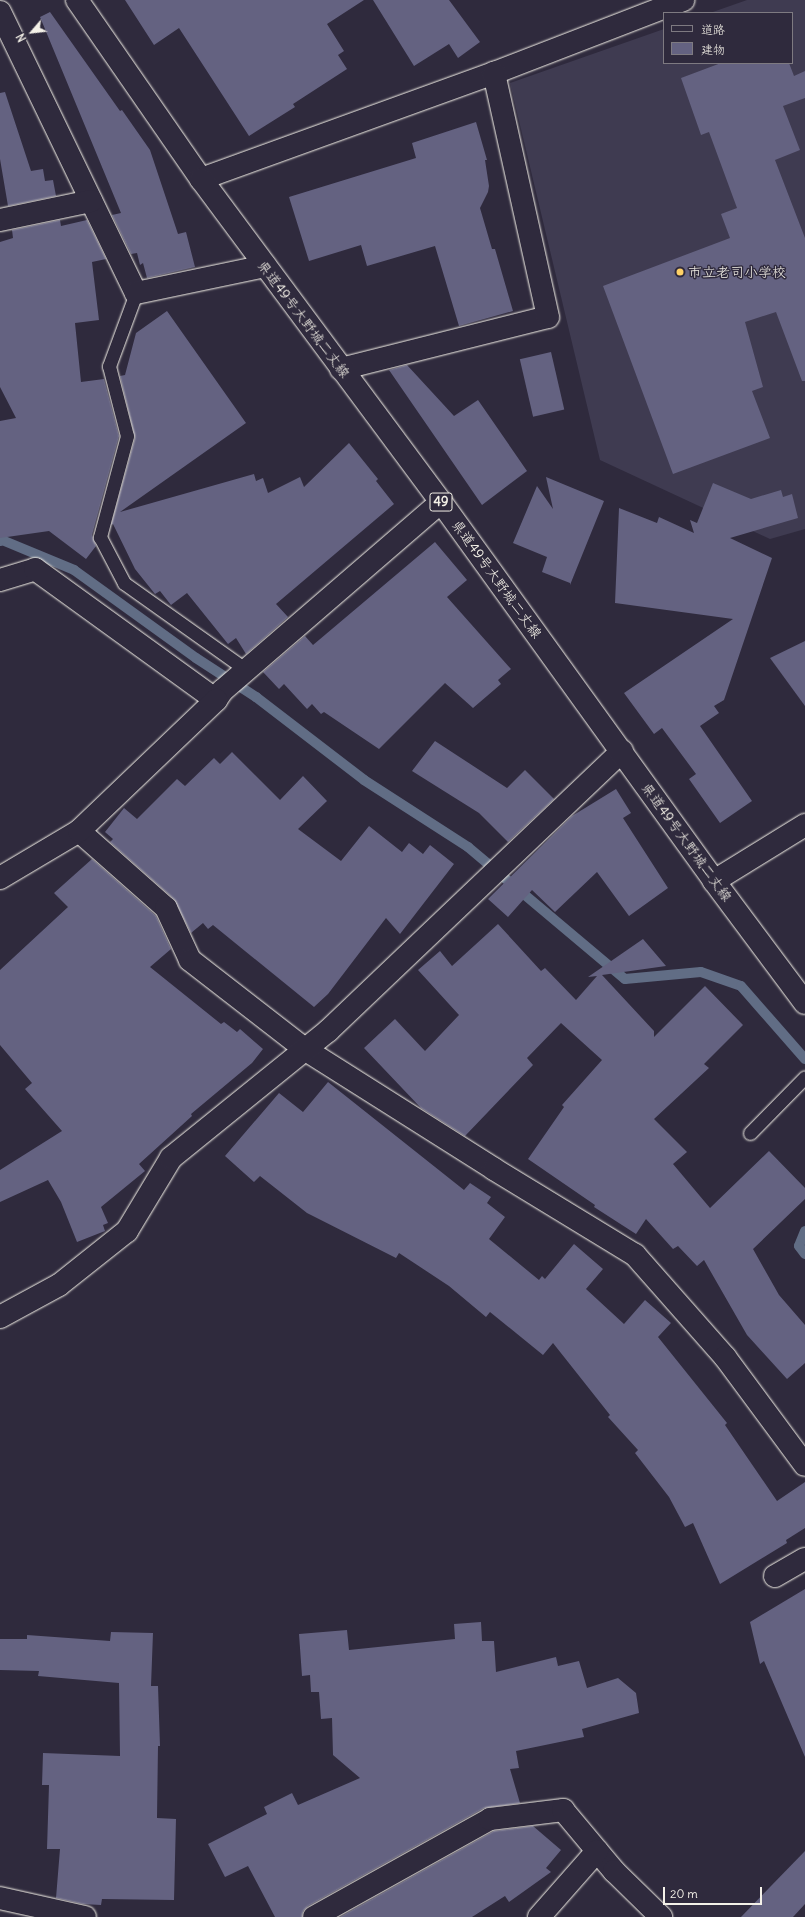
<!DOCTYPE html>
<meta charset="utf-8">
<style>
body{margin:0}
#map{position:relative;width:805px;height:1917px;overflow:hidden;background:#2f2a3d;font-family:Delius,"Klee One",sans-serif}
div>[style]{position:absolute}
.built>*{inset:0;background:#3f3b51}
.stream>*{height:10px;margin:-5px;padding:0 5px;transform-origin:5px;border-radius:5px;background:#616d85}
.building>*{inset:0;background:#646281;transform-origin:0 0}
.roads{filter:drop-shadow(0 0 1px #f4f1e8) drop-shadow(0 0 1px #f4f1e8)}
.lane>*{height:13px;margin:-6.5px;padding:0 6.5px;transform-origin:6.5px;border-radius:6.5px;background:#2f2a3d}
.street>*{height:22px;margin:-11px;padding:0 11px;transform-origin:11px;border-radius:11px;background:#2f2a3d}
.primary>*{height:22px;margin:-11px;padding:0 11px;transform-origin:11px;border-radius:11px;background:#2f2a3d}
.dots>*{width:11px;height:11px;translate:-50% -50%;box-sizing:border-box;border:2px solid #2f2a3d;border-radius:50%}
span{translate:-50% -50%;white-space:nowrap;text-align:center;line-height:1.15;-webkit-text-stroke:3px #2f2a3d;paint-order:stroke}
.shield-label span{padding:1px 3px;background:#2f2a3d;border:1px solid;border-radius:3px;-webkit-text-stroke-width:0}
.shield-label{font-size:13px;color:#f4f1e8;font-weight:700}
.poi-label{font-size:14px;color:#f4f1e8}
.left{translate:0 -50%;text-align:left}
.street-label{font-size:14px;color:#f4f1e8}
.legend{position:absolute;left:663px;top:12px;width:130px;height:52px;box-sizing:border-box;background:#2f2a3d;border:1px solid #7e7a81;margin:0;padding:5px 7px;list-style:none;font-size:12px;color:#f4f1e8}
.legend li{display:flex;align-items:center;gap:8px;height:20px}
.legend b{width:20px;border:1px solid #7e7a81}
.north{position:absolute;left:12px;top:12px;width:40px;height:40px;-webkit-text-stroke:3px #2f2a3d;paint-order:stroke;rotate:242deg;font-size:11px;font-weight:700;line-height:16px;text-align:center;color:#f4f1e8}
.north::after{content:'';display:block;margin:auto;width:14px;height:18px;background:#f4f1e8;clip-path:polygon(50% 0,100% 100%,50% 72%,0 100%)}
.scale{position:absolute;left:663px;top:1887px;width:99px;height:18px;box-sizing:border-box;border:2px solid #f4f1e8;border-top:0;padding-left:5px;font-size:12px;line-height:14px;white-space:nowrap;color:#f4f1e8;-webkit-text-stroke:3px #2f2a3d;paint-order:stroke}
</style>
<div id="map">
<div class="built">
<div style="clip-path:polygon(747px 0,805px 0,805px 529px,770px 539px,600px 460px,510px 83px,664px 29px,664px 63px,792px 63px,792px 13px,710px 13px)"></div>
</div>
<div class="stream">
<div style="left:0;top:541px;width:2px;rotate:-27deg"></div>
<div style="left:2px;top:540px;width:78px;rotate:22.6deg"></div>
<div style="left:74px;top:570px;width:150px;rotate:35.8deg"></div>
<div style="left:196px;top:658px;width:72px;rotate:33deg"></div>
<div style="left:256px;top:697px;width:136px;rotate:37.5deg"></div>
<div style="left:364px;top:780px;width:124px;rotate:32.8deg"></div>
<div style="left:468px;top:847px;width:205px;rotate:40.1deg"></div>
<div style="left:625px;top:979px;width:76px;rotate:-5.3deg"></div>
<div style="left:701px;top:972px;width:42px;rotate:19.3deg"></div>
<div style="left:741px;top:986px;width:97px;rotate:48.8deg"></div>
<div style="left:805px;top:1231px;width:16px;rotate:112deg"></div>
<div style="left:799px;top:1246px;width:10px;rotate:53deg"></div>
</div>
<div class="building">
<div style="clip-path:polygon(125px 0,364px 0,327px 24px,344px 51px,338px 55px,347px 69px,293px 104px,295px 107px,249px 136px,179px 28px,154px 45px)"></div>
<div style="clip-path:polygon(373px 0,449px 0,480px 42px,458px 58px,449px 44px,414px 66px)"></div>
<div style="clip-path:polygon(50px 12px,120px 111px,122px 110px,150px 150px,178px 234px,186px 232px,195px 267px,147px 278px,143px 263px,140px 265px,137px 253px,131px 254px,112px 215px,121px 213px,40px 17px)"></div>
<div style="clip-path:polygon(721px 63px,789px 63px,794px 76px,805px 71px,805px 98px,783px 106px,800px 150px,775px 160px,805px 238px,805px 381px,802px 381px,776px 312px,745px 322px,763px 387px,752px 391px,770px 438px,673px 474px,603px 286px,730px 238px,721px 214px,737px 208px,709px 132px,701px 135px,681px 78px)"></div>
<div style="clip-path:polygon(5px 92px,31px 171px,43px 169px,45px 181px,53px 180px,56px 196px,8px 206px,0 159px,0 93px)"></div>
<div style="clip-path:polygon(476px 122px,487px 160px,485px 160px,489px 186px,488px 192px,480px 208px,492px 249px,495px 249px,513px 311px,459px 326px,435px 246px,367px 266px,361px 245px,309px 261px,289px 197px,416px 158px,412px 143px)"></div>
<div style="clip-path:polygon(60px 220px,61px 226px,87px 220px,106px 259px,92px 262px,99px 320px,75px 323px,81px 382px,104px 379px,119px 436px,92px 535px,96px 546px,86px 559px,49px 531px,0 538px,0 421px,16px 418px,0 387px,0 242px,13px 238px,12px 230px)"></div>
<div style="clip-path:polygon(167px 311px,246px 423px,120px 512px,254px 474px,256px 481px,263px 478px,268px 493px,300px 477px,304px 487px,349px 443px,378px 479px,376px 481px,394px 504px,276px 604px,288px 617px,246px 654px,236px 638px,228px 644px,187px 593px,171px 605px,160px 591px,155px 594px,135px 569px,113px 524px,111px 525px,135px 438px,120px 376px,125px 375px,136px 333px)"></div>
<div style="left:551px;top:352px;width:59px;height:32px;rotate:77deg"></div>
<div style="clip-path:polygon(407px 365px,454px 416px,478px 400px,527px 471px,482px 505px,389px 370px)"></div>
<div style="clip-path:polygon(546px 477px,604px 501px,570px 585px,570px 583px,542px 572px,547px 557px,513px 543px,537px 486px,553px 509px)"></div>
<div style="clip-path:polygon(713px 483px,751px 499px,781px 490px,783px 497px,792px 494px,798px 518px,730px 538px,772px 558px,724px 700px,714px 706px,719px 713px,700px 726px,752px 801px,720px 823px,689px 779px,696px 774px,662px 728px,654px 734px,624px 693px,733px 619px,615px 603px,619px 508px,657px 523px,659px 517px,694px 533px,690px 520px,697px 523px)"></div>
<div style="clip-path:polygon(435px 542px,467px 580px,447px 597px,511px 669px,498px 680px,501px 684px,473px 708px,445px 683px,379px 749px,324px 712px,321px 714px,312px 704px,307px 709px,284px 684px,279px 689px,263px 672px,305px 636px,313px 645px)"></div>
<div style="clip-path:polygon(805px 641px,805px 706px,770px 658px)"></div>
<div style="clip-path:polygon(435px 741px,507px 788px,525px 770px,554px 799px,508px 842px,479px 813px,412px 771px)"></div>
<div style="clip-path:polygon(232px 752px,280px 800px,303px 776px,327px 801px,298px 829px,341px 861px,369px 826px,402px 852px,409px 843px,423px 854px,430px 845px,454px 864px,400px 934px,386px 918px,328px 994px,314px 1007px,213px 925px,208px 929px,203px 923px,191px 933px,174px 899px,110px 842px,113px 839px,105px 832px,124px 808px,137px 819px,177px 779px,185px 786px,214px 758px,220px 764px)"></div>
<div style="clip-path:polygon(616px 789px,631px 813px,623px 818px,668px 888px,629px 916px,597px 872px,555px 912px,532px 890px,508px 917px,488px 899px,572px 816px)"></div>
<div style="clip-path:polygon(92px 859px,156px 916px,171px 949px,150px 967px,221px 1024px,224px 1022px,237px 1032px,240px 1029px,263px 1049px,252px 1063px,191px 1114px,192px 1116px,139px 1164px,145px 1171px,101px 1207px,108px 1223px,103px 1225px,105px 1231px,77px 1242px,61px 1202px,48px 1180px,0 1202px,0 1170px,62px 1131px,25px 1089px,32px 1083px,0 1045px,0 970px,68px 907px,54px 893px)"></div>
<div style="clip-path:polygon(498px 924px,541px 971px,545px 968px,576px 1000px,597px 976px,588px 977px,643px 939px,666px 966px,602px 975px,654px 1031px,654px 1037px,705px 986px,743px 1025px,704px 1064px,709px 1068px,654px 1119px,687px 1152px,673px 1164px,710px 1208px,769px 1151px,805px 1188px,805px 1199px,753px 1249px,779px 1295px,805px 1325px,805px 1363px,787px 1379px,747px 1335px,704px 1260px,697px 1266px,678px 1246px,673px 1249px,646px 1219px,636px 1234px,594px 1207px,595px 1205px,528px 1159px,564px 1107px,562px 1105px,602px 1060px,561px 1023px,527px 1058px,533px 1065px,465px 1136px,421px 1108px,364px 1048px,395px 1019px,425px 1051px,459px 1015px,418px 970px,440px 951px,452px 966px)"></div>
<div style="clip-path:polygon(328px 1082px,464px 1190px,470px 1183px,491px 1197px,487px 1203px,505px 1217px,489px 1239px,539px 1280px,542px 1276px,545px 1279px,574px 1244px,603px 1269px,586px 1289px,624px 1324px,645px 1300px,671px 1323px,658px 1337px,727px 1423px,725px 1425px,777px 1501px,805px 1482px,805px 1528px,786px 1540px,787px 1543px,720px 1584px,693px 1523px,685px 1527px,669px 1497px,635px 1453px,638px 1450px,608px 1417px,610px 1415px,553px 1343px,543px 1355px,490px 1312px,486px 1317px,449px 1286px,399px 1253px,396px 1258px,307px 1213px,260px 1176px,254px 1182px,225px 1156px,279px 1093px,303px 1112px)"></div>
<div style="clip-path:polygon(805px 1589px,805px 1757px,764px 1661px,760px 1664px,750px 1622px)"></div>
<div style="clip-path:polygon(481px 1622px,482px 1641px,494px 1641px,496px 1672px,556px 1657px,558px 1666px,579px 1661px,587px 1688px,618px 1678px,636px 1693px,639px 1713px,582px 1729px,584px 1737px,516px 1751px,519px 1768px,510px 1769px,520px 1803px,484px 1808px,308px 1906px,303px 1911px,302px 1917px,275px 1917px,248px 1866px,225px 1877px,208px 1844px,267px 1814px,264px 1807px,292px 1793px,298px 1805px,360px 1778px,333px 1755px,332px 1718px,321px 1719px,319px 1692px,311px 1692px,310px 1675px,302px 1676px,299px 1634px,347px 1630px,349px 1650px,455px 1639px,454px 1624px)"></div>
<div style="clip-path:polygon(111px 1632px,153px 1633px,151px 1686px,158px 1686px,160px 1746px,158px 1746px,157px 1818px,176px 1819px,174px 1900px,102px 1899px,101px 1905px,83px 1904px,56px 1898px,60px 1849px,47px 1849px,49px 1785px,42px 1785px,43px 1753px,120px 1756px,119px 1683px,38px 1676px,39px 1671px,0 1670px,0 1639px,27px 1639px,27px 1635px,110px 1641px)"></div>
<div style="clip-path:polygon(533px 1826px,561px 1850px,546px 1868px,551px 1872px,509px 1902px,505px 1896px,472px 1917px,340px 1917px,494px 1831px)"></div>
<div style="clip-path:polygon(805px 1851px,805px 1904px,793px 1917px,741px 1917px)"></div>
</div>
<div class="roads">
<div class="lane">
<div style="left:136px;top:293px;width:78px;rotate:110.3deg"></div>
<div style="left:109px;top:366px;width:72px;rotate:75.6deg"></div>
<div style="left:127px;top:436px;width:105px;rotate:105deg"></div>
<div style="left:100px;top:537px;width:52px;rotate:62.4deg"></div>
<div style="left:124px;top:583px;width:152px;rotate:35.4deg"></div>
<div style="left:750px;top:1133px;width:78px;rotate:-45.5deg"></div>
</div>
<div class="street">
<div style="left:0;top:12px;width:312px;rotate:64.2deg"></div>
<div style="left:136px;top:293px;width:132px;rotate:-11.8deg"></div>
<div style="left:201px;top:179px;width:312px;rotate:-19.9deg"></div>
<div style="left:494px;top:73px;width:203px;rotate:-21.1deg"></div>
<div style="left:0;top:220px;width:93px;rotate:-11.8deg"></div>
<div style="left:341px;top:369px;width:213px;rotate:-14.1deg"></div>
<div style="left:548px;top:317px;width:250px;rotate:-102.5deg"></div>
<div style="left:0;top:580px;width:37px;rotate:-17deg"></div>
<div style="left:35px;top:569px;width:223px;rotate:35.9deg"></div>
<div style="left:216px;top:700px;width:11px;rotate:-56deg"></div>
<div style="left:222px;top:691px;width:289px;rotate:-40.8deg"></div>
<div style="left:79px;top:831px;width:116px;rotate:41.5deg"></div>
<div style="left:166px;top:908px;width:57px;rotate:65.2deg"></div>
<div style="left:190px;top:960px;width:147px;rotate:37.8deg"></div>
<div style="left:306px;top:1050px;width:222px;rotate:32.3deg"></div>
<div style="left:494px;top:1169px;width:165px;rotate:31.4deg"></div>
<div style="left:635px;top:1255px;width:136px;rotate:48.6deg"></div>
<div style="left:725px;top:1357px;width:134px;rotate:53.5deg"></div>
<div style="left:0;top:878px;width:92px;rotate:-30.7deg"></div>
<div style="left:79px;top:831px;width:190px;rotate:-43.7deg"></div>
<div style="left:714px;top:881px;width:107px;rotate:-31.6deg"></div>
<div style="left:0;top:1317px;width:67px;rotate:-28.5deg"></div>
<div style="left:59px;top:1285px;width:87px;rotate:-38.5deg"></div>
<div style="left:127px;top:1231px;width:85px;rotate:-58.9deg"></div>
<div style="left:171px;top:1158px;width:202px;rotate:-39deg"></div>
<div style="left:328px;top:1031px;width:406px;rotate:-43.6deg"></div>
<div style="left:775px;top:1576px;width:34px;rotate:-30deg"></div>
<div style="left:0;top:1898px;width:87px;rotate:12.6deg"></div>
<div style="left:314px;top:1917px;width:201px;rotate:-29.1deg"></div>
<div style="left:490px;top:1819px;width:74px;rotate:-7deg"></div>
<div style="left:563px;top:1810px;width:80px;rotate:50.1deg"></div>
<div style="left:614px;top:1871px;width:66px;rotate:44.4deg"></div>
<div style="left:539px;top:1917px;width:88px;rotate:-48.7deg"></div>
</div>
<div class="primary">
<div style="left:77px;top:0;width:218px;rotate:55.3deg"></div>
<div style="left:201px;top:179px;width:402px;rotate:53.4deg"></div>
<div style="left:441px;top:502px;width:467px;rotate:54.2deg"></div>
<div style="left:714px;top:881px;width:152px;rotate:53.3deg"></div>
</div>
</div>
<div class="dots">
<div style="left:680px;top:272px;background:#ffd166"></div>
</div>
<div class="shield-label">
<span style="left:441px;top:502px">49</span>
</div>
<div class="poi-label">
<span class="left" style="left:688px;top:272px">市立老司小学校</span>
</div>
<div class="street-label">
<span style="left:304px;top:319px;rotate:53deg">県道49号大野城二丈線</span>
<span style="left:497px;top:579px;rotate:54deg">県道49号大野城二丈線</span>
<span style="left:687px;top:842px;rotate:54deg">県道49号大野城二丈線</span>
</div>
<ul class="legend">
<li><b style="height:5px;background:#2f2a3d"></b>道路</li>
<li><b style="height:11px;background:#646281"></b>建物</li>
</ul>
<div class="north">N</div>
<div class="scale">20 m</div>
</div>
